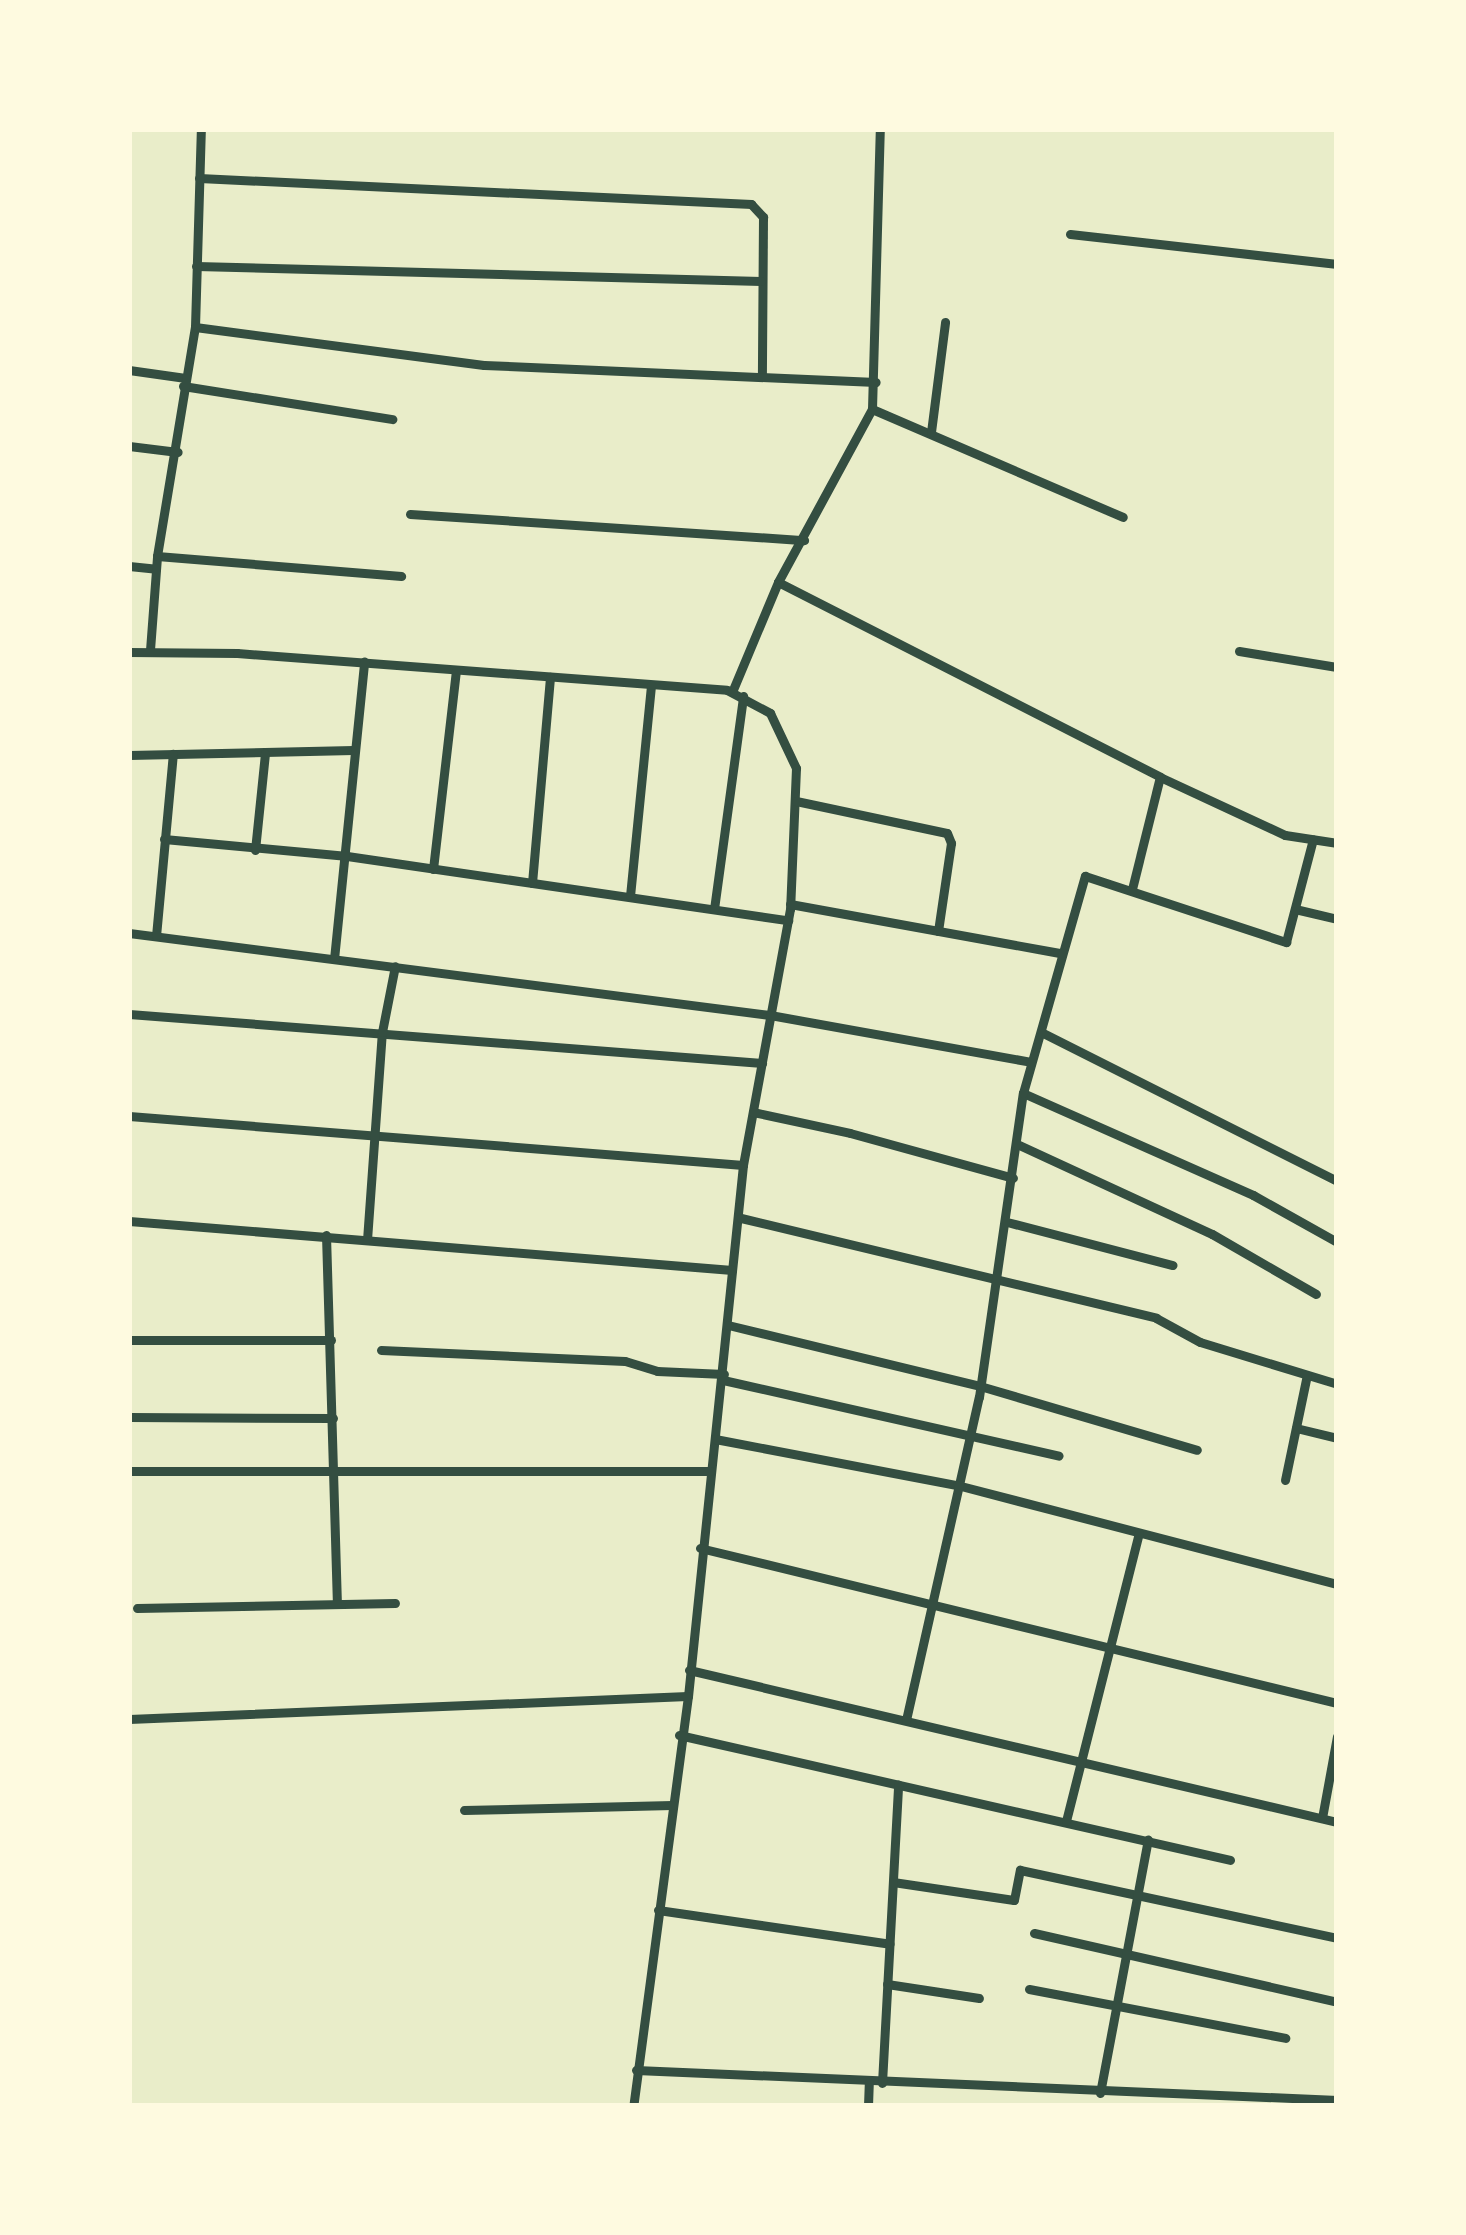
<!DOCTYPE html>
<style>
body{margin:0}
#map{position:relative;width:1466px;height:2235px;overflow:hidden;background:#e9edc9;font-family:"Fira Sans",sans-serif}
div>[style]{position:absolute}
.minor>*{height:9px;margin:-4.5px;padding:0 4.5px;transform-origin:4.5px;border-radius:4.5px;background:#344e41}
span{translate:-50% -50%;white-space:nowrap;text-align:center;line-height:1.15;-webkit-text-stroke:9px #fefae0;paint-order:stroke}
.frame{position:absolute;inset:0;border:132px solid #fefae0;pointer-events:none}
</style>
<div id="map">
<div class="minor">
<div style="left:199px;top:178px;width:553px;rotate:2.7deg"></div>
<div style="left:751px;top:204px;width:18px;rotate:47deg"></div>
<div style="left:763px;top:217px;width:157px;rotate:90.4deg"></div>
<div style="left:1070px;top:234px;width:269px;rotate:6.4deg"></div>
<div style="left:196px;top:266px;width:565px;rotate:1.52deg"></div>
<div style="left:195px;top:327px;width:291px;rotate:7.5deg"></div>
<div style="left:484px;top:365px;width:392px;rotate:2.5deg"></div>
<div style="left:129px;top:370px;width:57px;rotate:8.1deg"></div>
<div style="left:183px;top:386px;width:212px;rotate:9deg"></div>
<div style="left:872px;top:409px;width:273px;rotate:23.3deg"></div>
<div style="left:931px;top:432px;width:111px;rotate:-82.7deg"></div>
<div style="left:129px;top:446px;width:49px;rotate:7deg"></div>
<div style="left:410px;top:514px;width:395px;rotate:3.8deg"></div>
<div style="left:157px;top:556px;width:245px;rotate:4.7deg"></div>
<div style="left:129px;top:566px;width:27px;rotate:6deg"></div>
<div style="left:778px;top:582px;width:429px;rotate:27deg"></div>
<div style="left:1160px;top:777px;width:138px;rotate:24.9deg"></div>
<div style="left:1285px;top:835px;width:53px;rotate:8.7deg"></div>
<div style="left:150px;top:650px;width:94px;rotate:-85.7deg"></div>
<div style="left:157px;top:556px;width:232px;rotate:-80.6deg"></div>
<div style="left:195px;top:327px;width:198px;rotate:-88.3deg"></div>
<div style="left:1239px;top:651px;width:99px;rotate:9.3deg"></div>
<div style="left:129px;top:652px;width:108px;rotate:0.5deg"></div>
<div style="left:237px;top:653px;width:491px;rotate:4.3deg"></div>
<div style="left:727px;top:690px;width:49px;rotate:28.1deg"></div>
<div style="left:770px;top:713px;width:61px;rotate:64.7deg"></div>
<div style="left:796px;top:768px;width:141px;rotate:92.4deg"></div>
<div style="left:790px;top:909px;width:260px;rotate:100.4deg"></div>
<div style="left:743px;top:1165px;width:534px;rotate:95.91deg"></div>
<div style="left:688px;top:1696px;width:414px;rotate:97.6deg"></div>
<div style="left:732px;top:692px;width:119px;rotate:-67.3deg"></div>
<div style="left:778px;top:582px;width:197px;rotate:-61.5deg"></div>
<div style="left:872px;top:409px;width:280px;rotate:-88.4deg"></div>
<div style="left:129px;top:755px;width:224px;rotate:-1.3deg"></div>
<div style="left:796px;top:801px;width:154px;rotate:12deg"></div>
<div style="left:947px;top:833px;width:11px;rotate:68deg"></div>
<div style="left:951px;top:843px;width:89px;rotate:98.4deg"></div>
<div style="left:164px;top:839px;width:184px;rotate:5.3deg"></div>
<div style="left:347px;top:856px;width:446px;rotate:8.3deg"></div>
<div style="left:255px;top:850px;width:97px;rotate:-84.1deg"></div>
<div style="left:433px;top:869px;width:200px;rotate:-83.4deg"></div>
<div style="left:532px;top:883px;width:207px;rotate:-85deg"></div>
<div style="left:1132px;top:889px;width:115px;rotate:-76deg"></div>
<div style="left:630px;top:896px;width:212px;rotate:-84.3deg"></div>
<div style="left:790px;top:904px;width:274px;rotate:10.3deg"></div>
<div style="left:714px;top:909px;width:215px;rotate:-82.2deg"></div>
<div style="left:1295px;top:909px;width:43px;rotate:13.4deg"></div>
<div style="left:129px;top:933px;width:646px;rotate:7.29deg"></div>
<div style="left:770px;top:1015px;width:265px;rotate:10.2deg"></div>
<div style="left:156px;top:936px;width:183px;rotate:-84.7deg"></div>
<div style="left:334px;top:959px;width:299px;rotate:-84.2deg"></div>
<div style="left:129px;top:1014px;width:635px;rotate:4.43deg"></div>
<div style="left:1041px;top:1032px;width:331px;rotate:26.7deg"></div>
<div style="left:1023px;top:1093px;width:252px;rotate:23.9deg"></div>
<div style="left:1253px;top:1195px;width:96px;rotate:29.2deg"></div>
<div style="left:753px;top:1112px;width:99px;rotate:12.2deg"></div>
<div style="left:850px;top:1133px;width:169px;rotate:15.4deg"></div>
<div style="left:129px;top:1116px;width:616px;rotate:4.56deg"></div>
<div style="left:1017px;top:1144px;width:215px;rotate:24.8deg"></div>
<div style="left:1212px;top:1234px;width:120px;rotate:30deg"></div>
<div style="left:741px;top:1218px;width:427px;rotate:13.5deg"></div>
<div style="left:1156px;top:1318px;width:50px;rotate:28.6deg"></div>
<div style="left:1200px;top:1342px;width:143px;rotate:17deg"></div>
<div style="left:129px;top:1221px;width:605px;rotate:4.65deg"></div>
<div style="left:1007px;top:1222px;width:171px;rotate:14.6deg"></div>
<div style="left:326px;top:1235px;width:369px;rotate:88.3deg"></div>
<div style="left:367px;top:1240px;width:209px;rotate:-85.9deg"></div>
<div style="left:382px;top:1032px;width:67px;rotate:-78.9deg"></div>
<div style="left:728px;top:1325px;width:259px;rotate:13.6deg"></div>
<div style="left:980px;top:1386px;width:226px;rotate:16.4deg"></div>
<div style="left:129px;top:1340px;width:202px"></div>
<div style="left:381px;top:1350px;width:244px;rotate:2.6deg"></div>
<div style="left:625px;top:1361px;width:34px;rotate:17deg"></div>
<div style="left:657px;top:1371px;width:67px;rotate:2.6deg"></div>
<div style="left:723px;top:1380px;width:344px;rotate:12.7deg"></div>
<div style="left:129px;top:1417px;width:204px;rotate:0.3deg"></div>
<div style="left:1296px;top:1428px;width:42px;rotate:13.7deg"></div>
<div style="left:715px;top:1439px;width:246px;rotate:10.8deg"></div>
<div style="left:957px;top:1485px;width:393px;rotate:14.6deg"></div>
<div style="left:129px;top:1471px;width:581px"></div>
<div style="left:1285px;top:1480px;width:107px;rotate:-78.2deg"></div>
<div style="left:700px;top:1548px;width:656px;rotate:13.68deg"></div>
<div style="left:137px;top:1608px;width:258px;rotate:-1.1deg"></div>
<div style="left:689px;top:1670px;width:666px;rotate:13.2deg"></div>
<div style="left:129px;top:1719px;width:559px;rotate:-2.36deg"></div>
<div style="left:906px;top:1720px;width:331px;rotate:-77.3deg"></div>
<div style="left:979px;top:1397px;width:307px;rotate:-81.8deg"></div>
<div style="left:1023px;top:1093px;width:226px;rotate:-74.1deg"></div>
<div style="left:1085px;top:876px;width:212px;rotate:18.2deg"></div>
<div style="left:1286px;top:942px;width:106px;rotate:-75.3deg"></div>
<div style="left:679px;top:1735px;width:565px;rotate:12.78deg"></div>
<div style="left:464px;top:1810px;width:208px;rotate:-1.4deg"></div>
<div style="left:1322px;top:1818px;width:83px;rotate:-79.6deg"></div>
<div style="left:1066px;top:1821px;width:297px;rotate:-75.8deg"></div>
<div style="left:893px;top:1882px;width:122px;rotate:8.5deg"></div>
<div style="left:1014px;top:1900px;width:31px;rotate:-79deg"></div>
<div style="left:1020px;top:1870px;width:324px;rotate:12.1deg"></div>
<div style="left:658px;top:1910px;width:234px;rotate:8.3deg"></div>
<div style="left:1034px;top:1933px;width:311px;rotate:12.8deg"></div>
<div style="left:887px;top:1984px;width:93px;rotate:8.7deg"></div>
<div style="left:1029px;top:1989px;width:261px;rotate:10.8deg"></div>
<div style="left:636px;top:2070px;width:702px;rotate:2.45deg"></div>
<div style="left:882px;top:2083px;width:299px;rotate:-86.9deg"></div>
<div style="left:1100px;top:2093px;width:258px;rotate:-79.3deg"></div>
<div style="left:868px;top:2106px;width:23px;rotate:-88deg"></div>
</div>
<div class="frame"></div>
</div>
